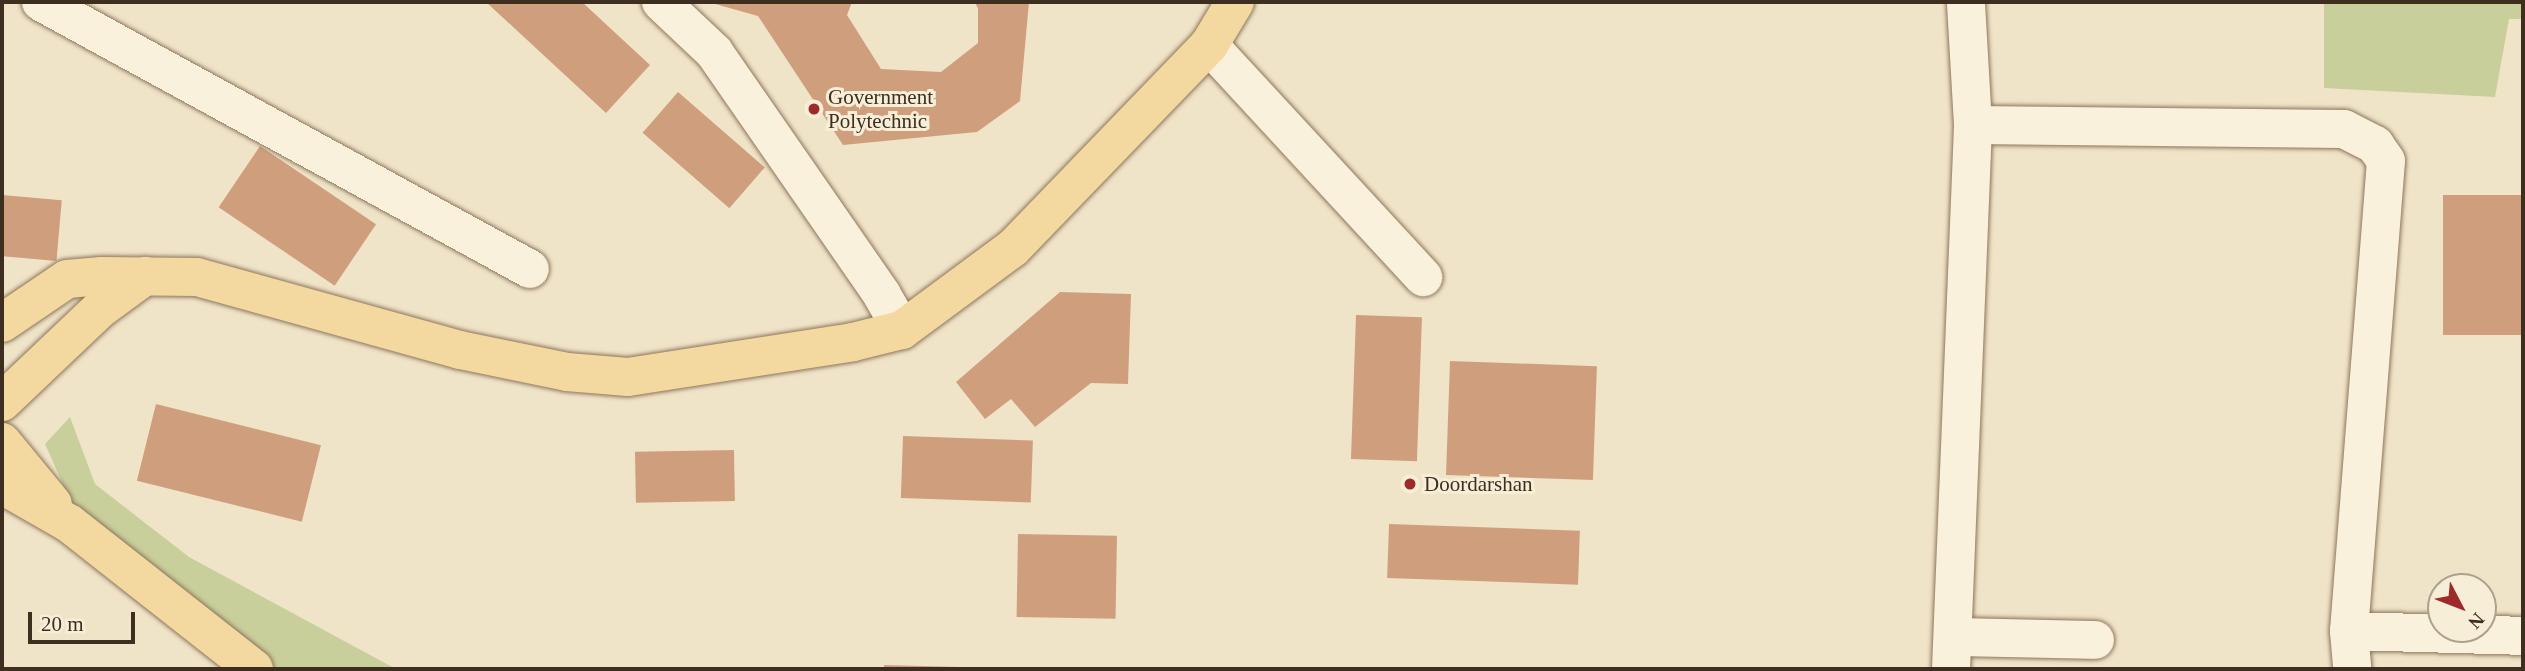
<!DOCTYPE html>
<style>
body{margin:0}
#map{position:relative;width:2525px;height:671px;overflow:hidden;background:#f0e4c8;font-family:Georgia,serif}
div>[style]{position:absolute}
.green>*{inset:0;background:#c9cf9b}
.building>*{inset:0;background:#cf9f7d;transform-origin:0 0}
.roads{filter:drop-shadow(0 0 2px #8d765c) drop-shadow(0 0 2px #8d765c)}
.minor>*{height:38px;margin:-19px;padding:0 19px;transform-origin:19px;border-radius:19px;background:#faf1dc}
.major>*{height:38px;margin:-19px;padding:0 19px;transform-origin:19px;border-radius:19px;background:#f3d9a0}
.dots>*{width:19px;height:19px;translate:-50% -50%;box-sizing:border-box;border:4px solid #f7eed8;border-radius:50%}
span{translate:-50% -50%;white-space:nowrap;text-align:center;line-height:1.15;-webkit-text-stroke:6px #f7eed8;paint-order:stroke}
.poi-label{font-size:21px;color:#3d2e20}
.left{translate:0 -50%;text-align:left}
.frame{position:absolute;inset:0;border:4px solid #3d2e20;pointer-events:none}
.north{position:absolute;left:2427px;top:573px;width:70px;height:70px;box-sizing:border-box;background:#f7eed8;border:2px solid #ada18e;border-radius:50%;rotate:132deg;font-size:19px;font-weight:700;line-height:28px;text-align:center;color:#3d2e20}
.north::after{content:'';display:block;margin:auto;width:24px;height:32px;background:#9e2a2b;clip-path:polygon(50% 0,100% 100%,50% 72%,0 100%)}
.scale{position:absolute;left:28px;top:612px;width:107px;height:32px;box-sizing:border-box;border:4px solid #3d2e20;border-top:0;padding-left:9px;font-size:21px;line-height:24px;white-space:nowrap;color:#3d2e20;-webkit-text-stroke:5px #f7eed8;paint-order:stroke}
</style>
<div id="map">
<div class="green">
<div style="clip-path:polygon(2324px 2px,2523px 2px,2523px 19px,2509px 19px,2495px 97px,2324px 88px)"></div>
<div style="clip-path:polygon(70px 417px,95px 484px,189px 557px,396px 669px,276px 669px,259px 657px,74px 509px,45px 444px)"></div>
</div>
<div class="building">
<div style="clip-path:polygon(486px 2px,582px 2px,650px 65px,606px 113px)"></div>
<div style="clip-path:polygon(708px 2px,852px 2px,847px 15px,881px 69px,941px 72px,978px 43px,978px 9px,975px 2px,1029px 2px,1020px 101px,977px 132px,843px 145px,758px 16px)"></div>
<div style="left:678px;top:92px;width:115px;height:54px;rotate:41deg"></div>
<div style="left:260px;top:146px;width:140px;height:74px;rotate:34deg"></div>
<div style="left:2px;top:195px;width:60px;height:61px;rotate:5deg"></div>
<div style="left:2523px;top:195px;width:140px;height:80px;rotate:90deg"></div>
<div style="clip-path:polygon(1060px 292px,1131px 294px,1128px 384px,1091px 383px,1035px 427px,1011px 399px,985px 419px,956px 382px)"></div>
<div style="left:1356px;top:315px;width:66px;height:144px;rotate:2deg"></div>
<div style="left:1450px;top:361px;width:147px;height:114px;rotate:2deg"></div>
<div style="left:156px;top:404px;width:170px;height:79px;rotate:14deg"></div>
<div style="left:903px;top:436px;width:130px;height:62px;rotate:2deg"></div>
<div style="left:734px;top:450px;width:51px;height:99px;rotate:89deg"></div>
<div style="left:1389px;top:524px;width:191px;height:54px;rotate:2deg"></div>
<div style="left:1018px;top:534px;width:99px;height:83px;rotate:1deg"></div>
<div style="clip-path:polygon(884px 665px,961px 667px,961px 669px,884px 669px)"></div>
</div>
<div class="roads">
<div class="minor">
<div style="left:41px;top:2px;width:557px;rotate:28.64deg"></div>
<div style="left:661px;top:2px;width:73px;rotate:43.3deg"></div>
<div style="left:714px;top:52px;width:295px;rotate:55.3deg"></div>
<div style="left:882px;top:295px;width:40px;rotate:60.3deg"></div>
<div style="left:1209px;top:45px;width:316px;rotate:47.3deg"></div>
<div style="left:1973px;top:125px;width:371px;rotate:0.6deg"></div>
<div style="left:2344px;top:129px;width:35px;rotate:27deg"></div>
<div style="left:2375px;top:145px;width:19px;rotate:55deg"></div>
<div style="left:2386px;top:161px;width:471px;rotate:94.5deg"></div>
<div style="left:2349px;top:631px;width:38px;rotate:85deg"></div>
<div style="left:2349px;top:631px;width:174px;rotate:1.6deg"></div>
<div style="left:1953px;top:637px;width:142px;rotate:1.2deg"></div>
<div style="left:1951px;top:669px;width:544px;rotate:-87.68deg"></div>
<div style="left:1973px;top:125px;width:123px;rotate:-93.3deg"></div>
</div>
<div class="major">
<div style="left:2px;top:323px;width:78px;rotate:-34.1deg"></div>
<div style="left:67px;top:279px;width:35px;rotate:-5deg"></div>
<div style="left:102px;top:276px;width:95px;rotate:0.6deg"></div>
<div style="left:197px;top:277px;width:273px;rotate:15.5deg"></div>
<div style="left:460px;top:350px;width:109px;rotate:11.6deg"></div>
<div style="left:567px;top:372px;width:61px;rotate:4.7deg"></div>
<div style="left:628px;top:377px;width:228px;rotate:-8.8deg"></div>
<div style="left:853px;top:342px;width:50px;rotate:-13.8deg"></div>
<div style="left:902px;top:330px;width:138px;rotate:-36.5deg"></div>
<div style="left:1013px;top:248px;width:282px;rotate:-46deg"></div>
<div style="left:1209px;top:45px;width:50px;rotate:-58.8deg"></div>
<div style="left:2px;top:402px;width:135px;rotate:-43.5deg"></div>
<div style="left:100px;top:309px;width:56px;rotate:-36.3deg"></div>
<div style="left:2px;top:442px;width:80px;rotate:50.6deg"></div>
<div style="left:2px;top:485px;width:78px;rotate:29.8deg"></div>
<div style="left:70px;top:524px;width:234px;rotate:38.2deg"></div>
</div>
</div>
<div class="dots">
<div style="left:814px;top:109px;background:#9e2a2b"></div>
<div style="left:1410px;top:484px;background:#9e2a2b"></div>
</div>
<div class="poi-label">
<span class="left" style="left:828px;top:109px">Government<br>Polytechnic</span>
<span class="left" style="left:1424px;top:484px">Doordarshan</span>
</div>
<div class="frame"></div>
<div class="north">N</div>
<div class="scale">20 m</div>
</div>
